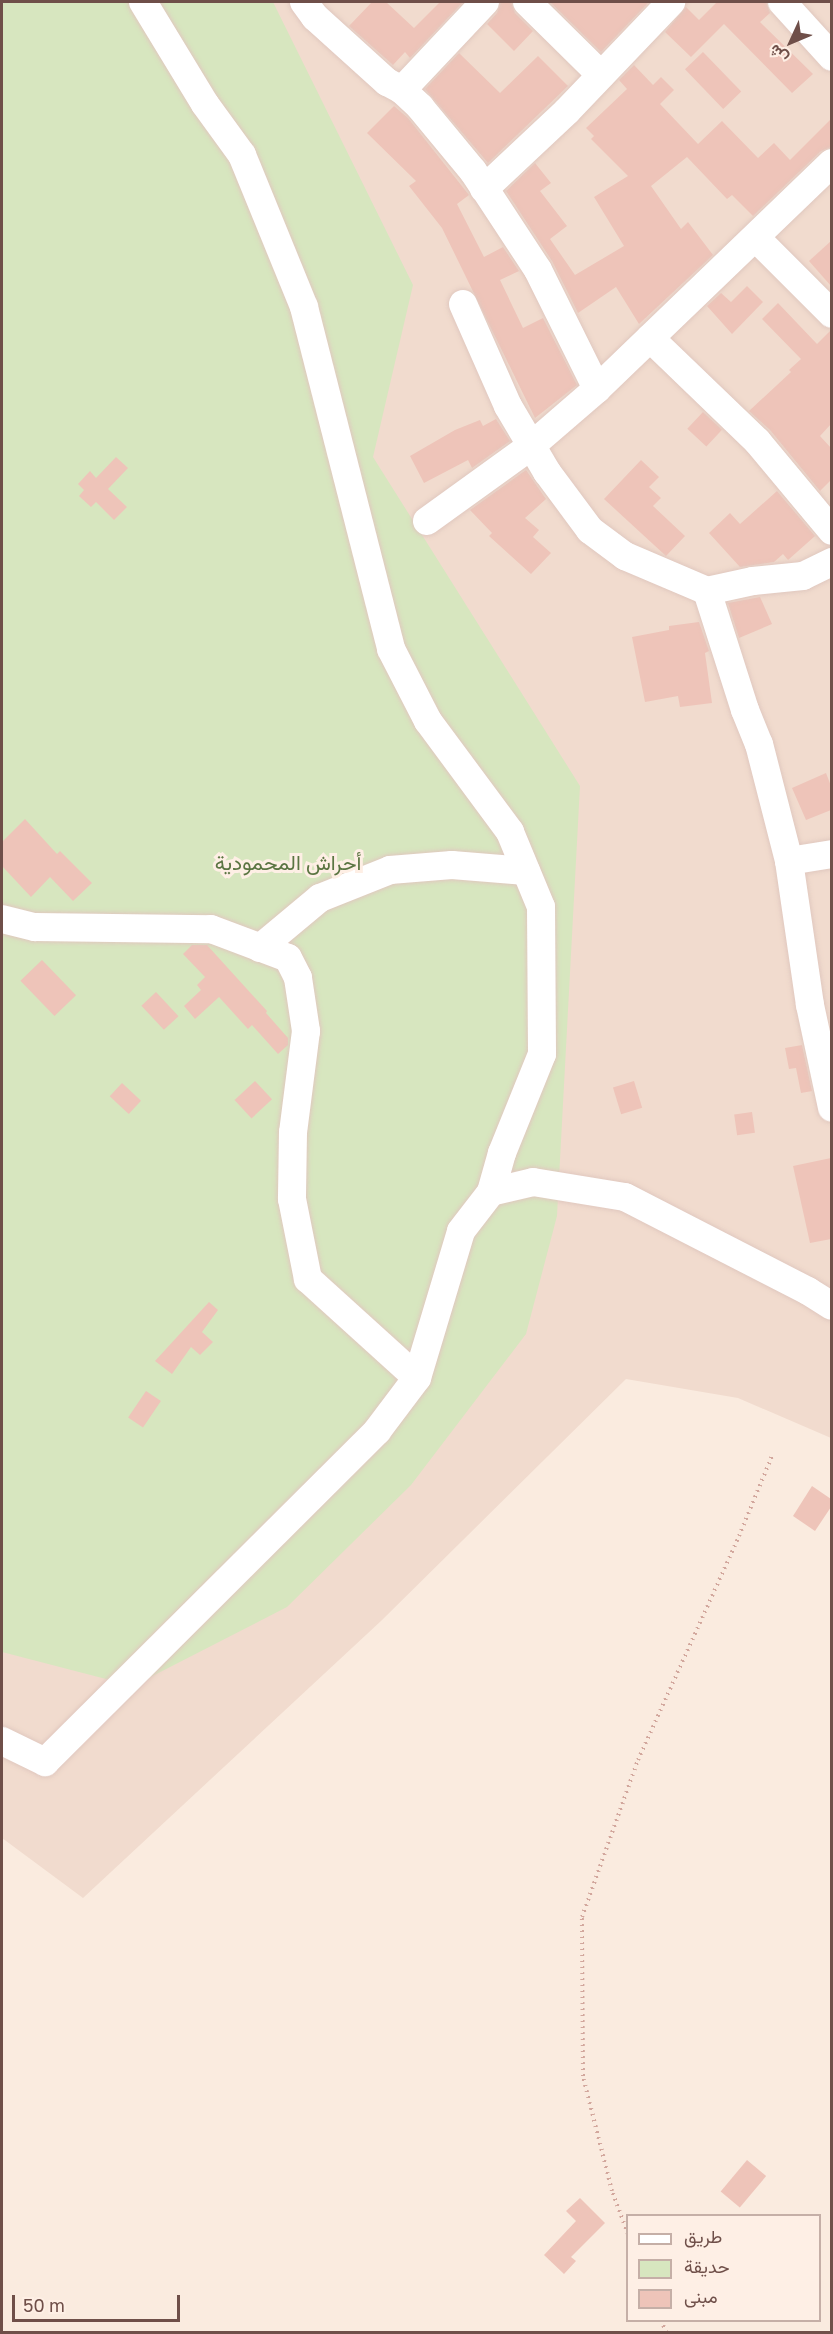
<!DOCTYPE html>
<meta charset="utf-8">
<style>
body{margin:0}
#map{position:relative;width:833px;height:2334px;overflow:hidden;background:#faebdf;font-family:"Golos Text",Vazirmatn,sans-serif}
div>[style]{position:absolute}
.residential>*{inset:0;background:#f1dbce}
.green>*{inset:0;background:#d7e6bf}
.building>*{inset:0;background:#eec4b9;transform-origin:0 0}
.path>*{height:4px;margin-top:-2px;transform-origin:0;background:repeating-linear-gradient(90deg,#d2a79d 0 1.5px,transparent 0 6px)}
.roads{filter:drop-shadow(0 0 2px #e0c8bf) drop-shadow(0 0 2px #e0c8bf)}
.minor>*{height:28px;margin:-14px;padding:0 14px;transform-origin:14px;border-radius:14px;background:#fff}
span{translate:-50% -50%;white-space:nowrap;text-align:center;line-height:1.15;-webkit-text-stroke:6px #feefe5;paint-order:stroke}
.park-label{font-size:21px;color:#5b7542}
.frame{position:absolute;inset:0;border:3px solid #6f4f49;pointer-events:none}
.legend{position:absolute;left:626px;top:2214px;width:195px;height:108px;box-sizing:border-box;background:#feefe5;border:2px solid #c5afa7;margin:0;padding:8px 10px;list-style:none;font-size:18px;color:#6f4f49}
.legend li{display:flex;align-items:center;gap:12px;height:30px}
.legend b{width:30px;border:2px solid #c5afa7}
.north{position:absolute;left:761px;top:12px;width:60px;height:60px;-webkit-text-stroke:4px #feefe5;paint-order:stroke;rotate:226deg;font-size:16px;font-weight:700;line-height:24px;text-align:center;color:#6f4f49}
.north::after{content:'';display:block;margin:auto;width:21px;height:27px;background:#6f4f49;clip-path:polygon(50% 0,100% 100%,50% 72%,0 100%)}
.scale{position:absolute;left:12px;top:2295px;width:168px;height:27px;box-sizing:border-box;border:3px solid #6f4f49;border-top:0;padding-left:8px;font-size:18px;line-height:21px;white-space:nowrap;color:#6f4f49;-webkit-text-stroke:4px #feefe5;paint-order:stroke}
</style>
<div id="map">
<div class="residential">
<div style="clip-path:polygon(2px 2px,831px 2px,831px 1438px,738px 1398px,626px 1379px,381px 1621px,83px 1898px,2px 1838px)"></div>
</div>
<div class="green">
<div style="clip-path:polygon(2px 2px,273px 2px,413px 285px,373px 457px,580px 786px,557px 1216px,526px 1334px,411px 1485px,287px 1607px,133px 1686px,2px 1652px)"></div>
</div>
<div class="building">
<div style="clip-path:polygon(372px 2px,386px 2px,414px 28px,440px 2px,463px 2px,410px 58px,405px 52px,393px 65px,349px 26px)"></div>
<div style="clip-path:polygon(501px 2px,511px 2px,515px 13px,533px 31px,514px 51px,487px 24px,497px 13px)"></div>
<div style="clip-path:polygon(550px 2px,649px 2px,601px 52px)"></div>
<div style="clip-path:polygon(717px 2px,766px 2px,770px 13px,760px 22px,813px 74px,792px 93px,724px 24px,691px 57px,665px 32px,686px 7px,699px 20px)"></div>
<div style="left:703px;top:52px;width:55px;height:25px;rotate:46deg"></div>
<div style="clip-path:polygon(459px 53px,500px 93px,538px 56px,568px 86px,488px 163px,425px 89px)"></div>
<div style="clip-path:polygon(634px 65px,653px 85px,661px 77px,674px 90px,660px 104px,698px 144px,722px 121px,758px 158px,774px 143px,790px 160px,831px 119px,831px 147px,821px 151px,753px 216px,732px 195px,727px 199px,687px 157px,651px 186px,681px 229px,688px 222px,713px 255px,639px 324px,616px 287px,578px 313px,552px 261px,506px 191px,535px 163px,551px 183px,540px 191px,567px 226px,550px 239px,575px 275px,624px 246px,594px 197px,628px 176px,591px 139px,594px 136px,586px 128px,627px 89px,619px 80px)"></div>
<div style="clip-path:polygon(394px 106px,408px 118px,469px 195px,457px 204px,484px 257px,503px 247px,519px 271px,500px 280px,523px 328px,543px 318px,577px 385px,535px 418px,442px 228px,409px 186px,416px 181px,367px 133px)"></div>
<div style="clip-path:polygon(831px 241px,831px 286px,809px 261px)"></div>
<div style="clip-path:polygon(747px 286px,763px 302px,732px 334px,707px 306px,721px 293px,731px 302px)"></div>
<div style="clip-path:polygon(778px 303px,817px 344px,831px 330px,831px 424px,820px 436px,831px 448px,831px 480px,820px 491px,770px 430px,749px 411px,791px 372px,789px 370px,801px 359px,762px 319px)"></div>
<div style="left:703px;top:412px;width:26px;height:23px;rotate:43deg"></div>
<div style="clip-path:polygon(496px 419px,510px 441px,472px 468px,468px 460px,424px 483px,410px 456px,455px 430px,480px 420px,483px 426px)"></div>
<div style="clip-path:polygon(116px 457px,128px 468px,108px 489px,127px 507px,114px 520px,96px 502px,91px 507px,79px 496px,84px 490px,78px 484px,90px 471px,96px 478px)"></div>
<div style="clip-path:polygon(641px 460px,659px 477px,649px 487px,661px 498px,653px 506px,685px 536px,666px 556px,604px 499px)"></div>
<div style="clip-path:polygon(526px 470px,546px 499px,525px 518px,539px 530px,533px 537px,551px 553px,531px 574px,489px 536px,492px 533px,470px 510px)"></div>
<div style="clip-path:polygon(777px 491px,815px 536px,788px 560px,783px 554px,774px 562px,740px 567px,709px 533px,730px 513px,740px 524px)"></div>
<div style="clip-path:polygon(760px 597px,772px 624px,739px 638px,728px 603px)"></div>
<div style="clip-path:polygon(699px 622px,709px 651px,705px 653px,712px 703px,680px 707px,678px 696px,645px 702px,632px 637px,669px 630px,669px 626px)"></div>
<div style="clip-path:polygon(826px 773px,831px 786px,831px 810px,806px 820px,792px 788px)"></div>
<div style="clip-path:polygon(25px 819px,57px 854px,60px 851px,92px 883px,73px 901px,50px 877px,31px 897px,2px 866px,2px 842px)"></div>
<div style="clip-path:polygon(192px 945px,207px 945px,267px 1011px,266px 1013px,288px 1038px,288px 1045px,278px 1054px,252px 1025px,248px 1029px,219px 997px,195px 1019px,184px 1006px,201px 990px,197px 985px,205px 977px,183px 954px)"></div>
<div style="left:42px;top:960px;width:49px;height:30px;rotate:46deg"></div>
<div style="left:156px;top:992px;width:33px;height:20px;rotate:47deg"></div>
<div style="clip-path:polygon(802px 1045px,812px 1091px,801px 1093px,796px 1068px,789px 1069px,785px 1048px)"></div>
<div style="left:255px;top:1081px;width:25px;height:28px;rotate:47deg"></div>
<div style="left:634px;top:1081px;width:28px;height:22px;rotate:73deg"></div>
<div style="left:122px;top:1083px;width:26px;height:18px;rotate:43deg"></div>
<div style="left:752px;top:1112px;width:21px;height:18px;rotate:82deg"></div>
<div style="clip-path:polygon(831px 1158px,831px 1239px,810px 1243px,793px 1166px)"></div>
<div style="clip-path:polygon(209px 1302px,218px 1310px,202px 1332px,213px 1342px,200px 1355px,191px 1347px,172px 1374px,155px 1361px)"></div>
<div style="left:146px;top:1391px;width:18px;height:32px;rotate:34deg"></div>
<div style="clip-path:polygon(812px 1486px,831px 1499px,831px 1507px,815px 1531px,793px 1516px)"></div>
<div style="left:747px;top:2160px;width:25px;height:41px;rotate:40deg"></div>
<div style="clip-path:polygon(580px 2198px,605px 2223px,571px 2257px,576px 2261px,564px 2274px,544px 2255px,576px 2221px,566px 2211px)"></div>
</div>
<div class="path">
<div style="left:628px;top:2234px;width:46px;rotate:-110.4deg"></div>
<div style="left:612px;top:2191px;width:119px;rotate:-104.2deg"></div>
<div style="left:583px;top:2076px;width:159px;rotate:-90.4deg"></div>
<div style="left:582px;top:1917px;width:167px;rotate:-70.4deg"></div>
<div style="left:638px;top:1760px;width:246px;rotate:-65.7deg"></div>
<div style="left:739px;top:1536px;width:87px;rotate:-67.6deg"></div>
<div style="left:661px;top:2320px;width:13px;rotate:67deg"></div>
</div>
<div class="roads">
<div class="minor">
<div style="left:143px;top:2px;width:119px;rotate:58.7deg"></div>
<div style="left:205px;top:104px;width:63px;rotate:54deg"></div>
<div style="left:242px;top:155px;width:164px;rotate:67.8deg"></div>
<div style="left:304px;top:307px;width:353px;rotate:75.7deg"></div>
<div style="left:391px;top:649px;width:81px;rotate:62.8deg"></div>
<div style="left:428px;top:721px;width:138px;rotate:53.5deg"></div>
<div style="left:510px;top:832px;width:81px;rotate:67.5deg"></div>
<div style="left:541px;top:907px;width:147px;rotate:89.6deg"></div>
<div style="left:542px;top:1054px;width:107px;rotate:112deg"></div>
<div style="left:502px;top:1153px;width:41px;rotate:105.8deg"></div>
<div style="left:304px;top:2px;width:19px;rotate:54deg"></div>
<div style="left:315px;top:17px;width:97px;rotate:42.1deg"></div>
<div style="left:387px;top:82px;width:17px;rotate:28deg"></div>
<div style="left:402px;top:90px;width:25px;rotate:43deg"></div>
<div style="left:420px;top:107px;width:83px;rotate:50.4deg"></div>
<div style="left:473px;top:171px;width:118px;rotate:56.7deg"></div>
<div style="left:538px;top:270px;width:133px;rotate:63.6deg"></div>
<div style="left:527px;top:2px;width:104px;rotate:44.6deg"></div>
<div style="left:782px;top:2px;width:74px;rotate:47.7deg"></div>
<div style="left:402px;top:90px;width:121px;rotate:-46.7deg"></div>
<div style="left:484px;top:189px;width:114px;rotate:-43.2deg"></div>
<div style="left:567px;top:111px;width:151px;rotate:-46.3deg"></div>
<div style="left:756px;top:238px;width:107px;rotate:45deg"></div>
<div style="left:463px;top:304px;width:111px;rotate:66.2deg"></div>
<div style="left:508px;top:406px;width:77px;rotate:59.4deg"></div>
<div style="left:547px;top:472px;width:72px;rotate:53.4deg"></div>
<div style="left:590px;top:530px;width:44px;rotate:36.6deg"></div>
<div style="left:625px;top:556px;width:89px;rotate:23.1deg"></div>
<div style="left:707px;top:591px;width:125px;rotate:72.3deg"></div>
<div style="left:745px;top:710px;width:37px;rotate:68deg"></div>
<div style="left:759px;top:744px;width:121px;rotate:75.6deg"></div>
<div style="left:789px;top:861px;width:146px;rotate:81.7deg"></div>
<div style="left:810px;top:1005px;width:105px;rotate:77.9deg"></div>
<div style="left:650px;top:338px;width:149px;rotate:43.9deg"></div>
<div style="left:757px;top:441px;width:117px;rotate:50.2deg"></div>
<div style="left:427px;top:521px;width:128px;rotate:-35.8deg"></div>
<div style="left:531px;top:446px;width:87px;rotate:-40.8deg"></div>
<div style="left:597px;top:389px;width:326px;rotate:-43.9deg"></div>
<div style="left:707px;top:591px;width:47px;rotate:-12.3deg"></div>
<div style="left:753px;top:581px;width:50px;rotate:-5.7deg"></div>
<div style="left:803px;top:576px;width:32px;rotate:-26deg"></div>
<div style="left:789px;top:861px;width:44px;rotate:-9.2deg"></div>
<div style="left:2px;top:919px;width:34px;rotate:14deg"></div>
<div style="left:35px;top:927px;width:176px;rotate:0.7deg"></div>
<div style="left:211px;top:929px;width:82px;rotate:20.6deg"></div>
<div style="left:288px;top:958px;width:22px;rotate:63deg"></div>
<div style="left:298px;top:978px;width:54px;rotate:81.4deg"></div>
<div style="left:306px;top:1031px;width:102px;rotate:97.3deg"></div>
<div style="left:293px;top:1132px;width:67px;rotate:90.9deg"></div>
<div style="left:292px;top:1199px;width:82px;rotate:78.7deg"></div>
<div style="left:308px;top:1279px;width:147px;rotate:42.2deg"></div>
<div style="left:260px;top:948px;width:78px;rotate:-39.8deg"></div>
<div style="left:320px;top:898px;width:75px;rotate:-21.8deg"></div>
<div style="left:390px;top:870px;width:62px;rotate:-4.6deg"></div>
<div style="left:452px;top:865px;width:74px;rotate:4.6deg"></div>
<div style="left:2px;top:1741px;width:48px;rotate:26deg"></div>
<div style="left:45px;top:1762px;width:469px;rotate:-44.9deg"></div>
<div style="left:377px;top:1431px;width:66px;rotate:-53deg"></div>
<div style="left:417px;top:1378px;width:153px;rotate:-73.3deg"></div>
<div style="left:461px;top:1231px;width:49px;rotate:-52.4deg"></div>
<div style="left:491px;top:1192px;width:43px;rotate:-13.4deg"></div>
<div style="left:533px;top:1182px;width:93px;rotate:9.3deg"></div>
<div style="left:625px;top:1197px;width:206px;rotate:27.2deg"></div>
<div style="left:808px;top:1291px;width:28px;rotate:32deg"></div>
</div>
</div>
<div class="park-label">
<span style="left:288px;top:862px">أحراش المحمودية</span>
</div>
<div class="frame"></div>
<ul class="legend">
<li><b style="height:8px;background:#fff"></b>طريق</li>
<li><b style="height:16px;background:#d7e6bf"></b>حديقة</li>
<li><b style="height:16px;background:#eec4b9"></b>مبنى</li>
</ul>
<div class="north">ش</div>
<div class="scale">50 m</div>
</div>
